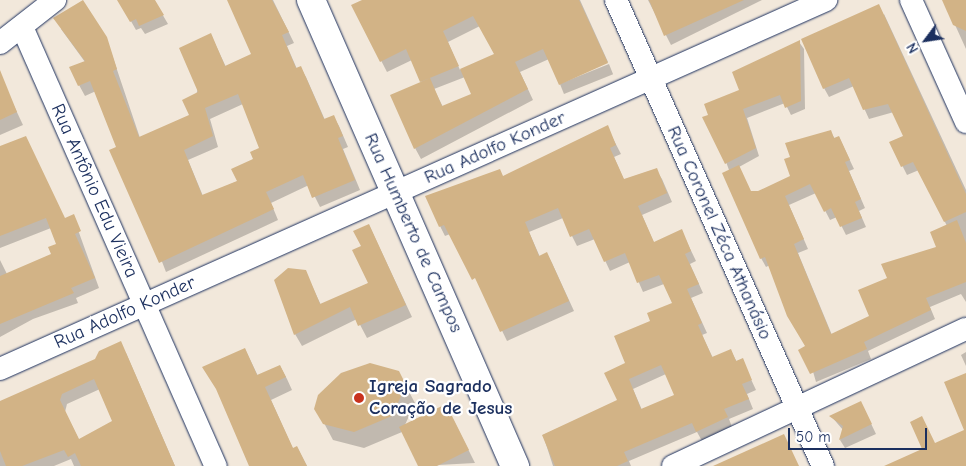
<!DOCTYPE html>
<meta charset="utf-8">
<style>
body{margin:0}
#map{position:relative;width:966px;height:466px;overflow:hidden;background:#f2e8db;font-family:"Comic Neue",sans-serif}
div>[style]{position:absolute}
.shadow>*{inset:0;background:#0003;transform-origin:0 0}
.building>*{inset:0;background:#d2b386}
.roads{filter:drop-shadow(0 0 1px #1b2f5e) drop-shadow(0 0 1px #1b2f5e)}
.minor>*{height:22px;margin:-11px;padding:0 11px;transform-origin:11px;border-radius:11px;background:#fff}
.secondary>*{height:28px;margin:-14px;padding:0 14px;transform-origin:14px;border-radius:14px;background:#fff}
.dots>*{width:14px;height:14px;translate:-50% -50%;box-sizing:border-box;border:2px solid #fff;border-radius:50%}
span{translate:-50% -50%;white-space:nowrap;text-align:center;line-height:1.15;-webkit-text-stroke:4.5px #fff;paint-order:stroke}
.street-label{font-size:19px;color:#1b2f5e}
.poi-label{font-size:19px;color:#1b2f5e;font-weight:700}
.left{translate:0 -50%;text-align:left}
.north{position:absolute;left:901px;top:15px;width:50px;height:50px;-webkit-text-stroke:4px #fff;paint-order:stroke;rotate:239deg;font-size:14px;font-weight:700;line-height:20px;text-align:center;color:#1b2f5e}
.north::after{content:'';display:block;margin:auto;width:18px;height:22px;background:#1b2f5e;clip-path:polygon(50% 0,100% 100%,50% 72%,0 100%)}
.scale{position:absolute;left:788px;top:428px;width:139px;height:22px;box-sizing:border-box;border:2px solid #1b2f5e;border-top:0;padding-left:6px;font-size:15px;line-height:18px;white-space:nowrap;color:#1b2f5e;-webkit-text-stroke:4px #fff;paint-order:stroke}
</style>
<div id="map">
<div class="shadow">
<div style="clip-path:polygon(119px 0,154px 0,168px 24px,145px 34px,141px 28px,136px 30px)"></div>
<div style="clip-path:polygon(evenodd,228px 0,273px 0,294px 43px,287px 46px,297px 69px,300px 67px,306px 77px,325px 120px,333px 116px,339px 126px,348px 147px,343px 149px,360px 190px,320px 207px,309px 185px,271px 203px,278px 220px,166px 272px,96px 91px,85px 96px,79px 85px,85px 62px,61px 29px,106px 37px,140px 138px,191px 116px,211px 35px,226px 67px,253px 55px,228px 0,243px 104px,260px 149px,238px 181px,203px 196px,188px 160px,218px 147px,210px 119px,243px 104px)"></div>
<div style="clip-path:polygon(evenodd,364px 0,580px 0,608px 62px,560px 83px,549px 59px,520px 72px,533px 100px,421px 159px,415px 148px,422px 83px,412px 60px,387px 72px,353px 6px,364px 0,480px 26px,495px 55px,460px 70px,448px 42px,480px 26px,364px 0,465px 77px,472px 95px,443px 107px,434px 89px,465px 77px)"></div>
<div style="clip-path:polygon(648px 0,762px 0,671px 45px)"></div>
<div style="clip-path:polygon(945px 0,966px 0,966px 49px,946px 5px)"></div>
<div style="clip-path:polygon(884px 14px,966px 190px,966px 302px,961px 294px,930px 307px,935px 319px,868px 351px,871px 359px,816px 382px,806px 347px,770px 265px,766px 267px,761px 258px,709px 115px,799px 42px,804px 49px,805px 109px,791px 115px,785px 103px,747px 118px,759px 156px,739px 167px,751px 193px,758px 192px,792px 176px,830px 131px,835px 139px,839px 137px,854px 169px,849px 171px,865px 208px,859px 211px,866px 227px,846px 235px,837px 217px,830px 220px,816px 193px,789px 205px,808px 249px,798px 253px,832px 335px,871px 316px,889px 278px,938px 248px,947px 226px,919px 170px,907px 175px,891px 143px,904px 136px,894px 112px,869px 119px,854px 86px,829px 97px,824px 88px)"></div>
<div style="left:609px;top:64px;width:11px;height:53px;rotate:68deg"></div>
<div style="clip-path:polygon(0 76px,23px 125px,0 135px)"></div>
<div style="clip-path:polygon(evenodd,607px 127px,621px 154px,614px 157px,624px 180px,656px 170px,662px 179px,672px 202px,642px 215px,654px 243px,686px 240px,696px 261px,690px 264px,703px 293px,691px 298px,707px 333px,702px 335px,713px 358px,731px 351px,737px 362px,742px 360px,756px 390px,747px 394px,753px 409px,729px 419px,732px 427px,702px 441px,697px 432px,629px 461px,631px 466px,553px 466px,543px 435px,619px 401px,626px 364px,652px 321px,673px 304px,664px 284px,643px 292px,630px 262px,610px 271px,595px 239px,577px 246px,563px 218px,529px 232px,540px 257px,547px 254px,552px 263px,574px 311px,507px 341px,481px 287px,450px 234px,445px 236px,440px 226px,504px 177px,607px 127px,666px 374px,676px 396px,642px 410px,633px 389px,666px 374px)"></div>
<div style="clip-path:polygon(0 183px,65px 219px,73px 216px,99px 288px,76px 298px,78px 303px,33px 319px,0 337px,0 260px,7px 274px,53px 255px,58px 245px,51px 228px,0 248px)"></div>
<div style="clip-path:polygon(369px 225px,412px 317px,367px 338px,357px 319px,302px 346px,295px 334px,305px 271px,321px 305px,369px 283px,362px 247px)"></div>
<div style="clip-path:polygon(245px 349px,258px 376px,280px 366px,287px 379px,292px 390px,271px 400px,293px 449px,297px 447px,307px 466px,253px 466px)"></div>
<div style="clip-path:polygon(966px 352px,966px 366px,961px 355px)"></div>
<div style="clip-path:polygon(evenodd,126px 353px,175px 466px,74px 466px,71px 459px,54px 466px,0 466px,0 403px,126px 353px,100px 389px,114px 421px,79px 440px,65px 412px,67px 404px,100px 389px)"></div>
<div style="clip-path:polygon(399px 373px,415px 403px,404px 427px,453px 419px,475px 463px,420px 466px,402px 432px,364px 448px,333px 440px,324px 423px)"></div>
<div style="clip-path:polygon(865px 411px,876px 434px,845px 448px,840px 440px,843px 430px,831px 416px)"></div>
</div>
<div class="building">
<div style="clip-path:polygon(evenodd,83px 0,107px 37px,117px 69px,113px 71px,139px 137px,189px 115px,182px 100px,198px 92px,179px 48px,211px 33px,225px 66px,251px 54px,227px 0,272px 0,289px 32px,282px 35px,296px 68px,301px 66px,324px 119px,334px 115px,343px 136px,338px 138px,355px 180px,312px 198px,303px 175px,266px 192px,274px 209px,159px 263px,109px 150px,116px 147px,90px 81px,78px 86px,69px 67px,85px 61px,53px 18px,83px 0,238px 94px,259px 148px,250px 152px,253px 159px,231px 169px,237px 181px,202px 195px,184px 150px,213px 136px,205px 108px,238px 94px)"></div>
<div style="clip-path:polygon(117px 0,155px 0,164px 15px,139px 26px,136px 19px,130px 22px)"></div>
<div style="clip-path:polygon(362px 0,579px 0,608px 63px,559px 85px,543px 49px,515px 62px,528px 89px,414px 149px,390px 95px,430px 78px,442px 106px,471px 94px,460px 69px,494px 54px,473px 16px,443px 31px,459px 66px,420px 82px,406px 49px,380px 62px,351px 5px)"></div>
<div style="clip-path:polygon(649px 0,744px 0,664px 36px)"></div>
<div style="clip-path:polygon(942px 0,966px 0,966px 31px,953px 25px)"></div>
<div style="clip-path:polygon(879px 4px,966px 194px,966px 212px,944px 222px,913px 162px,901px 167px,889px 142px,903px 136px,888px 104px,863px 110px,849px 78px,823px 89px,801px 39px)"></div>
<div style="clip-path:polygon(800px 40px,801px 101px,785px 108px,780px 95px,743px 109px,756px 148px,725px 164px,702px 117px,708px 115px,704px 104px,739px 90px,732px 72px)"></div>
<div style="clip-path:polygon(0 70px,17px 112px,0 120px)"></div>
<div style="clip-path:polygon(evenodd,608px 125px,616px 145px,610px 148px,624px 179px,657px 168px,667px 193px,638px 206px,654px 242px,682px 229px,691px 251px,685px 254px,699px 284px,687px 289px,702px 323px,698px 325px,712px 357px,731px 349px,736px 361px,743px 358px,752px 380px,742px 384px,749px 399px,724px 409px,728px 417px,696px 432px,692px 423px,624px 452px,628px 461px,617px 466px,555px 466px,542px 435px,617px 400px,604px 373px,625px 363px,614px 336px,650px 321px,647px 313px,672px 303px,659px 275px,637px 283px,625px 253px,604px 262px,589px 229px,570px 237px,558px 208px,525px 222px,539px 256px,547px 252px,569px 301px,500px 332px,475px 278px,472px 280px,444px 225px,439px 227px,425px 196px,500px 169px,503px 176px,608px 125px,661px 365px,674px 395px,641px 409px,629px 379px,661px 365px)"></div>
<div style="clip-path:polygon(831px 130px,834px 138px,839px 136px,850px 160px,845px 162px,861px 199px,855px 202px,862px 218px,840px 227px,831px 208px,824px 212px,810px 184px,785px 196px,804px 239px,794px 244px,831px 334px,869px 316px,858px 290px,887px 278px,881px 264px,936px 247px,930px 232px,957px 220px,966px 243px,966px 282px,926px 298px,931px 310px,864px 342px,867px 349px,810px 374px,798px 350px,805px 346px,787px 316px,765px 257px,760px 259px,722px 173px,739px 165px,751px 191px,758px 191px,790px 176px,784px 159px,790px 157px,785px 143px)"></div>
<div style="clip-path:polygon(26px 136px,65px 218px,74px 214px,81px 231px,75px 234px,95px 278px,71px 288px,74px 293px,0 324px,0 276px,51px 254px,48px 247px,56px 244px,46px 218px,0 236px,0 146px)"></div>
<div style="clip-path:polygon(369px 224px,406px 305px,358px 326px,350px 307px,294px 335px,274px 280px,288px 268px,306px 270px,320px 304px,368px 283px,352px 250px,361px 246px,353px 231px)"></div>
<div style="clip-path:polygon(evenodd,121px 341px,175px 466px,81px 466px,75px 453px,68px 457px,64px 450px,22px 466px,6px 466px,0 451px,0 401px,95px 359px,99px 351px,121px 341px,94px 379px,112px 421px,79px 439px,60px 400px,62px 394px,94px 379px)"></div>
<div style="clip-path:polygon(245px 348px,257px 375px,280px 365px,286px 377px,265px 387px,293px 448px,297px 446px,307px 466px,249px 466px,216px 389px,202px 367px)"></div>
<div style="clip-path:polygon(370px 363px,399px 371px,406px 385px,392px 416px,354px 432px,323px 424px,314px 409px,318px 395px,341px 373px)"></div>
<div style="clip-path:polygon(966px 373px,966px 466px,884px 466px,922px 449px,910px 422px,922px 416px,935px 443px,964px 430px,944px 382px)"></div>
<div style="clip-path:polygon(861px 401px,872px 424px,839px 440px,843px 426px,829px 416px)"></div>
<div style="clip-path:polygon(446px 404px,469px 450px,437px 466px,418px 466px,399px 427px)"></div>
<div style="clip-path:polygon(784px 434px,799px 466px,713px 466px)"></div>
</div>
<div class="roads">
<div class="minor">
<div style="left:616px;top:0;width:510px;rotate:66.05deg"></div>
<div style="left:911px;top:0;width:134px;rotate:65.7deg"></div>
<div style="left:22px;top:27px;width:480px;rotate:66.2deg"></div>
<div style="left:0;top:43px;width:70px;rotate:-38deg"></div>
<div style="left:0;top:369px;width:905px;rotate:-24.07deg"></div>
<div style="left:673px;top:466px;width:323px;rotate:-25.1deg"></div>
</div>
<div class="secondary">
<div style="left:311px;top:0;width:509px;rotate:66.36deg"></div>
</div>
</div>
<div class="dots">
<div style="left:359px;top:398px;background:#c8321e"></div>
</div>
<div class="street-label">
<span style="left:495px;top:148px;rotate:-24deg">Rua Adolfo Konder</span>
<span style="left:94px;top:191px;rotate:66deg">Rua Antônio Edu Vieira</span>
<span style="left:413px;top:233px;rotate:66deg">Rua Humberto de Campos</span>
<span style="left:719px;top:233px;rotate:66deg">Rua Coronel Zéca Athanásio</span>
<span style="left:125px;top:313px;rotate:-24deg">Rua Adolfo Konder</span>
</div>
<div class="poi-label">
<span class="left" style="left:369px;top:398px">Igreja Sagrado<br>Coração de Jesus</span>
</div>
<div class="north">N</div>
<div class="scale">50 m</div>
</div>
